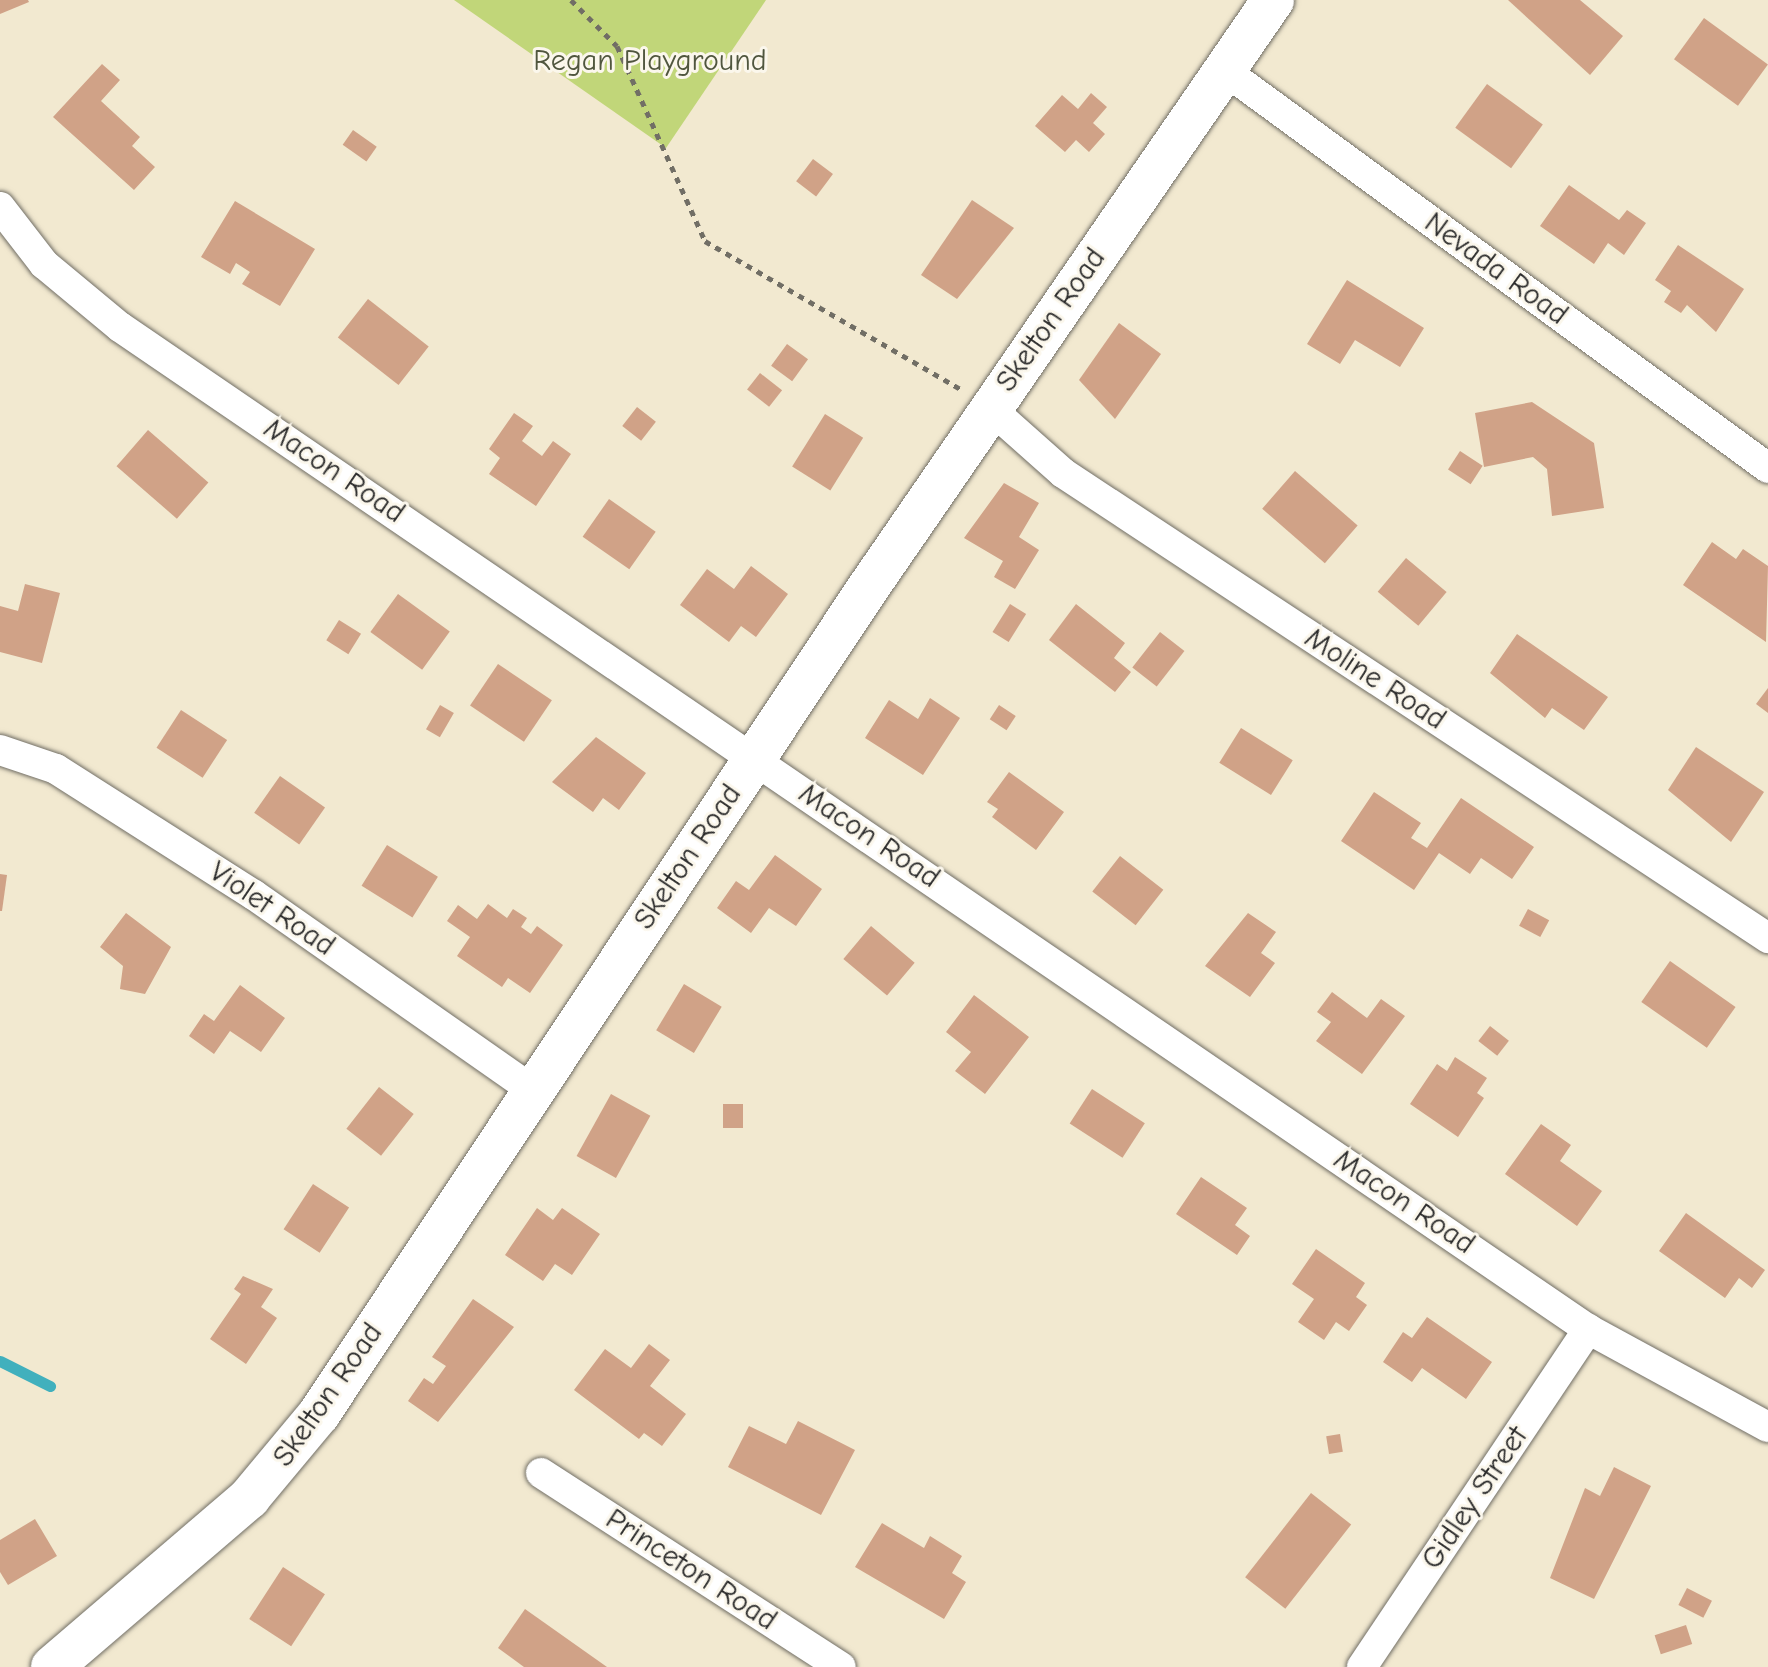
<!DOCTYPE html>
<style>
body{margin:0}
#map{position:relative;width:1768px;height:1667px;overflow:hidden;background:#f2e9d0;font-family:"Comic Neue",sans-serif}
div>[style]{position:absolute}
.green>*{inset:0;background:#c1d679}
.stream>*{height:11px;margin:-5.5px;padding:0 5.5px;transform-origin:5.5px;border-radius:5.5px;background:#41b0bd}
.building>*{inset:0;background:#d0a287;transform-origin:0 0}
.path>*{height:5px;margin-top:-2.5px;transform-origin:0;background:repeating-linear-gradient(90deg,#716e65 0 6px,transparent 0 12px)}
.roads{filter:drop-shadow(0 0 2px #716e65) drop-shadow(0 0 2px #716e65)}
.street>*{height:30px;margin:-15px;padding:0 15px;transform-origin:15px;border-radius:15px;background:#fff}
.secondary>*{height:42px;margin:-21px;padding:0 21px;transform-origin:21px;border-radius:21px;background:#fff}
span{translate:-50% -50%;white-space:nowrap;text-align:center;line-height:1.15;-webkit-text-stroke:6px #fbf7ec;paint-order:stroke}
.park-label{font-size:30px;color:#50563e}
.street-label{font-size:30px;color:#2b2b2b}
</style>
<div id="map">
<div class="green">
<div style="clip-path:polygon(454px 0,766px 0,666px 148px)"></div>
</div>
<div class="stream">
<div style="left:0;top:1361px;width:56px;rotate:26.6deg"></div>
</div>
<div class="building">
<div style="clip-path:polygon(0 0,28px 0,29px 2px,0 14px)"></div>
<div style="clip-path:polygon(1508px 0,1580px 0,1623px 36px,1590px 75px)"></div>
<div style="left:1704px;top:18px;width:79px;height:51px;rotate:36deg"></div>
<div style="clip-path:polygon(102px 64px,120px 80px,101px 101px,140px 137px,132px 146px,155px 167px,134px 190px,53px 117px)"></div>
<div style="left:1487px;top:84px;width:69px;height:54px;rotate:36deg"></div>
<div style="clip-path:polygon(1091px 93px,1107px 107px,1093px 123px,1105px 134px,1089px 152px,1076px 140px,1065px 152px,1035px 126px,1062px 95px,1078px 109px)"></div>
<div style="left:353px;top:130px;width:29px;height:18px;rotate:35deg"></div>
<div style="left:813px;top:159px;width:25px;height:28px;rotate:37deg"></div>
<div style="clip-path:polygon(1569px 185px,1619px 220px,1627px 210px,1646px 223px,1624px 255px,1608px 243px,1594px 264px,1540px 226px)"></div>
<div style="clip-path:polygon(972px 200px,1014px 228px,957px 299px,921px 275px)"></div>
<div style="clip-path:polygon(235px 201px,315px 249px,280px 306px,242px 284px,250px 272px,236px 263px,230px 274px,201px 257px)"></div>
<div style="clip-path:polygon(1678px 245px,1744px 289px,1716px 332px,1687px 305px,1681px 313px,1664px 302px,1671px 291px,1655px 280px)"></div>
<div style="clip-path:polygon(1347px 280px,1424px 328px,1400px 367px,1355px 340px,1340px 364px,1307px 344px)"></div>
<div style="left:368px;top:299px;width:77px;height:49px;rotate:38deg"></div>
<div style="clip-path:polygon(1119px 323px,1161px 354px,1115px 419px,1079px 380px)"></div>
<div style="left:787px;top:344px;width:26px;height:27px;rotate:36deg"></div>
<div style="left:760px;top:373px;width:28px;height:21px;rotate:38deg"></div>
<div style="clip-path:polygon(1532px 402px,1594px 443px,1604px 508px,1552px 516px,1547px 469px,1533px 457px,1484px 467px,1475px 413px)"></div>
<div style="left:637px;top:407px;width:24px;height:24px;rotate:38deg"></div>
<div style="clip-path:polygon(514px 413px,533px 426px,522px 441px,542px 456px,553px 441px,571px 454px,536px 506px,489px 474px,500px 458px,489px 449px)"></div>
<div style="left:825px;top:414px;width:45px;height:62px;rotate:32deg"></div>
<div style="left:148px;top:430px;width:80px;height:48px;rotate:41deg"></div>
<div style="left:1460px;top:451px;width:27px;height:22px;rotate:33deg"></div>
<div style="left:1295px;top:471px;width:83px;height:50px;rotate:41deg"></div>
<div style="clip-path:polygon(1004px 483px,1039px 503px,1019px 537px,1039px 550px,1015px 589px,994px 577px,1003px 561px,964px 538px)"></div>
<div style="left:609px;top:499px;width:57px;height:46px;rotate:35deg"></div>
<div style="clip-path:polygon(1712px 542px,1736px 559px,1743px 549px,1768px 566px,1766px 642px,1683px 585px)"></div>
<div style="left:1406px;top:558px;width:53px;height:44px;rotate:40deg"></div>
<div style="clip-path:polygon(751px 566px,788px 594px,756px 637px,741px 626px,729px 642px,680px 605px,707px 569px,734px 589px)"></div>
<div style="clip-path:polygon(25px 584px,60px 593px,42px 663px,0 652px,0 606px,18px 611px)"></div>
<div style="left:398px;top:594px;width:64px;height:47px;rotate:36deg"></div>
<div style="left:1010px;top:604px;width:19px;height:33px;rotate:32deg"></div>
<div style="clip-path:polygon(1076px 604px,1125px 643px,1114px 658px,1131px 672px,1115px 692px,1049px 640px)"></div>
<div style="left:339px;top:620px;width:26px;height:24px;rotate:32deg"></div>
<div style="left:1160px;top:632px;width:31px;height:45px;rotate:38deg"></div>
<div style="clip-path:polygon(1517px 634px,1608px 697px,1584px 730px,1552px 708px,1545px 718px,1490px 673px)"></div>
<div style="left:498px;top:664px;width:65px;height:50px;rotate:34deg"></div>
<div style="clip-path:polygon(1768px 688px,1768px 713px,1756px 704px)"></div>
<div style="clip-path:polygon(930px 698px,960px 718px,923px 775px,865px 738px,889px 700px,918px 719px)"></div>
<div style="left:440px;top:705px;width:16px;height:28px;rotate:30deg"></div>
<div style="left:999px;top:705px;width:20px;height:17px;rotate:33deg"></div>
<div style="left:181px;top:710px;width:55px;height:45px;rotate:33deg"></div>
<div style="left:1241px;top:728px;width:61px;height:41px;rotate:32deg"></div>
<div style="clip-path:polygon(596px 737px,646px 773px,619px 810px,603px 798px,593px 812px,552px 782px)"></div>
<div style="clip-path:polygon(1696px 747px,1764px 792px,1731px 842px,1668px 790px)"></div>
<div style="clip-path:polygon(1009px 772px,1064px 812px,1036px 850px,992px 817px,998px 809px,987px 802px)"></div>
<div style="left:280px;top:776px;width:55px;height:45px;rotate:35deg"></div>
<div style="clip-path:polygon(1374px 792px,1421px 823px,1411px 838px,1427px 848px,1461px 798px,1534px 847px,1512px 879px,1481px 858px,1470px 874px,1439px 853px,1414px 890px,1341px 841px)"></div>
<div style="left:387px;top:845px;width:60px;height:48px;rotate:32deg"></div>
<div style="clip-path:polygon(775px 855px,822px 889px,796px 926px,769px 908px,751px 933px,717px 908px,736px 881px,749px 890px)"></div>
<div style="left:1120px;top:856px;width:55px;height:45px;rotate:38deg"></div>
<div style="clip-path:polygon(0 874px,7px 875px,2px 911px,0 911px)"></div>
<div style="clip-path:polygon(488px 904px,507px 918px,513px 909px,527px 918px,521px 927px,531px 934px,537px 926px,563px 945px,530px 993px,508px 978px,502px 987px,457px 956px,470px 937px,447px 921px,458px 905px,477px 919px)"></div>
<div style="left:1528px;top:909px;width:24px;height:19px;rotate:28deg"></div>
<div style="clip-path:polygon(126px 913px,171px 947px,145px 994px,120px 989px,123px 966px,100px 947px)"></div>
<div style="clip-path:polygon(1248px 913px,1276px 932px,1261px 953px,1275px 963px,1250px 997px,1205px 966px)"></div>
<div style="left:871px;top:926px;width:57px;height:43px;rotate:40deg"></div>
<div style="left:1670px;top:961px;width:80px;height:50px;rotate:35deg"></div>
<div style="left:684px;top:984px;width:44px;height:54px;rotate:31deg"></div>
<div style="clip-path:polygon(240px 985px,285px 1018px,261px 1052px,230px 1031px,214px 1054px,189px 1036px,204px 1014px,214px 1021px)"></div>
<div style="clip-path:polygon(1332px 992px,1367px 1018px,1381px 999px,1405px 1016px,1362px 1074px,1316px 1041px,1331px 1022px,1317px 1012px)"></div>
<div style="clip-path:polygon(974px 995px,1029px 1037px,985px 1094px,955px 1071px,971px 1052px,946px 1032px)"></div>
<div style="left:1490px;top:1026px;width:24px;height:19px;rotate:38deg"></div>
<div style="clip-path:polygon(1455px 1057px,1487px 1078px,1477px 1093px,1484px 1098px,1458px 1137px,1410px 1104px,1437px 1064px,1447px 1071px)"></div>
<div style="left:379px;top:1087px;width:44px;height:53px;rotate:38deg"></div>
<div style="left:1092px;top:1089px;width:63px;height:41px;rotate:33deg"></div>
<div style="left:611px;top:1094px;width:45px;height:71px;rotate:29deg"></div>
<div style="left:723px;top:1104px;width:20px;height:24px"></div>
<div style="clip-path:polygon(1541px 1124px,1571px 1145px,1560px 1161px,1602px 1191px,1577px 1226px,1505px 1174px)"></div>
<div style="clip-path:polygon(1201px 1177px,1247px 1208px,1235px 1225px,1250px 1236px,1237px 1255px,1176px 1214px)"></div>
<div style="left:313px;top:1184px;width:43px;height:54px;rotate:33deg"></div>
<div style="clip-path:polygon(537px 1208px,553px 1220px,562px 1208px,600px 1234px,572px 1275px,555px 1264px,543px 1281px,505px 1255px)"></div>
<div style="clip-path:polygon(1686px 1213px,1765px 1270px,1752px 1288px,1739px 1278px,1725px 1298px,1659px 1251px)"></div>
<div style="clip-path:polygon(1316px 1249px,1365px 1283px,1356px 1297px,1367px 1305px,1349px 1331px,1336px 1322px,1324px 1340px,1298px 1322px,1314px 1299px,1292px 1284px)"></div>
<div style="clip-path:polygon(243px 1276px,273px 1289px,261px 1307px,277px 1318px,246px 1364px,210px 1339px,241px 1294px,234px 1289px)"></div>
<div style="clip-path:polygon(473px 1299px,514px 1327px,438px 1422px,408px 1401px,424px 1378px,433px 1384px,446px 1366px,432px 1357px)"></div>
<div style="clip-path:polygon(1427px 1317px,1492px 1362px,1466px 1399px,1422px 1368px,1412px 1382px,1383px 1362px,1403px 1332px,1412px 1338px)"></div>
<div style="clip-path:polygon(649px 1344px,670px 1360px,650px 1386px,686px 1414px,662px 1446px,644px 1433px,639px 1439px,574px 1390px,605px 1349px,631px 1368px)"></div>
<div style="clip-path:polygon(798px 1421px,855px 1450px,821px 1515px,728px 1467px,749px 1426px,786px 1444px)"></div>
<div style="left:1340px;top:1434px;width:18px;height:14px;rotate:81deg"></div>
<div style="clip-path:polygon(1614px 1467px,1651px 1486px,1594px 1599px,1550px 1578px,1585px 1488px,1600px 1496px)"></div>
<div style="left:1311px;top:1493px;width:51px;height:107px;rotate:38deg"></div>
<div style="clip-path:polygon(35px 1519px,57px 1556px,8px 1585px,0 1572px,0 1540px)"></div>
<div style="clip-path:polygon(882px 1523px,924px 1548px,930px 1536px,962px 1556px,952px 1573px,966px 1582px,944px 1619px,855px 1567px)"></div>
<div style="left:283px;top:1567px;width:50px;height:62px;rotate:33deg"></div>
<div style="left:1687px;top:1588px;width:28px;height:19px;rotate:27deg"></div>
<div style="clip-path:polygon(525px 1609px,607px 1667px,524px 1667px,498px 1648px)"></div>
<div style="left:1686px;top:1625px;width:20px;height:33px;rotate:72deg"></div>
</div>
<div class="path">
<div style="left:571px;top:0;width:65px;rotate:45deg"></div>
<div style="left:617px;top:46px;width:214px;rotate:65.7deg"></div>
<div style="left:705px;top:241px;width:295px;rotate:30.1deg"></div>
</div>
<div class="roads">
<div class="street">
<div style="left:1224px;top:70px;width:674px;rotate:36.19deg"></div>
<div style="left:0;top:207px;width:72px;rotate:52.3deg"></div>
<div style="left:44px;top:264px;width:99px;rotate:39.7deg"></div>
<div style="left:120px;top:327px;width:1777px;rotate:34.32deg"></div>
<div style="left:1588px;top:1329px;width:205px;rotate:28.6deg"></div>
<div style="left:991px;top:409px;width:96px;rotate:41.6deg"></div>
<div style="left:1063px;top:473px;width:845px;rotate:33.41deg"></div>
<div style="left:0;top:750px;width:59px;rotate:18.7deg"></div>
<div style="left:56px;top:769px;width:235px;rotate:32.5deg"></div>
<div style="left:254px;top:895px;width:340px;rotate:35deg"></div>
<div style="left:541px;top:1473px;width:357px;rotate:32.9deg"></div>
<div style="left:1362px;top:1667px;width:407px;rotate:-56.2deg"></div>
</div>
<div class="secondary">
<div style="left:52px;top:1667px;width:260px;rotate:-40.6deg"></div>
<div style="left:249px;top:1498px;width:109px;rotate:-50.2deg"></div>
<div style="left:319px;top:1414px;width:992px;rotate:-56.39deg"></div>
<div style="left:868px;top:588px;width:714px;rotate:-55.44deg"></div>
</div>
</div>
<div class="park-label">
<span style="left:650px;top:61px">Regan Playground</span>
</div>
<div class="street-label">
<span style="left:1496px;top:269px;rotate:36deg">Nevada Road</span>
<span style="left:1051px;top:320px;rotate:-55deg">Skelton Road</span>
<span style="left:334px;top:471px;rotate:34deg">Macon Road</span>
<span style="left:1375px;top:679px;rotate:33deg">Moline Road</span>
<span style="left:869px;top:836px;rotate:34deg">Macon Road</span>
<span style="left:688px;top:857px;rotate:-56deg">Skelton Road</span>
<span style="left:272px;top:909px;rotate:34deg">Violet Road</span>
<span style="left:1404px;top:1202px;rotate:34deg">Macon Road</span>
<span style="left:328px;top:1395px;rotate:-55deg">Skelton Road</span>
<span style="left:1475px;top:1498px;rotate:-56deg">Gidley Street</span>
<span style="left:691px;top:1570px;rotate:33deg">Princeton Road</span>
</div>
</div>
